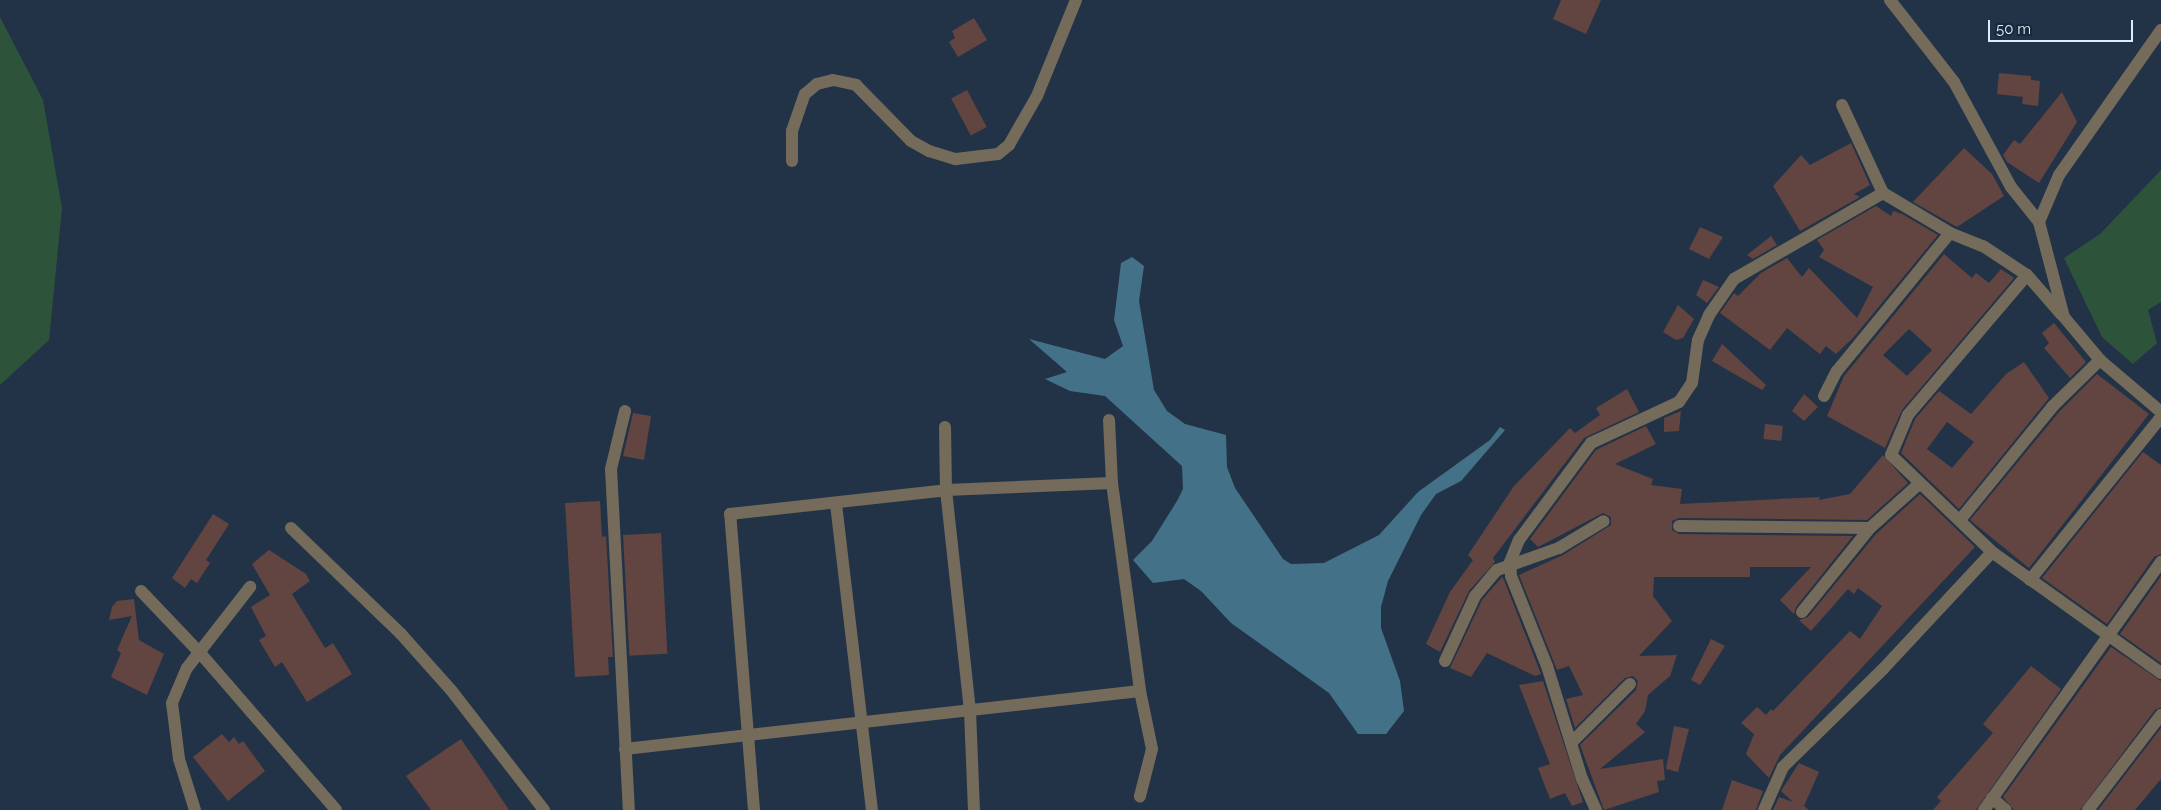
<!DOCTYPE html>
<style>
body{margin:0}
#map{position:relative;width:2161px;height:810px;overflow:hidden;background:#223347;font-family:Raleway,sans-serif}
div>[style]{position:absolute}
.green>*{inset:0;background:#2e533b}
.water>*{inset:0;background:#437288}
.building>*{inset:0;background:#624441;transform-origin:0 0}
.street>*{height:12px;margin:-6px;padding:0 6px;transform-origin:6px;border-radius:6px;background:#756b5b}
span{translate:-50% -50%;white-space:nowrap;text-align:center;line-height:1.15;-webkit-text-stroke:4px #18293c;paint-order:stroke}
.scale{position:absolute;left:1988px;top:20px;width:145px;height:22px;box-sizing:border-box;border:2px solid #e0ebf8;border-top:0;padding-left:6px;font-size:15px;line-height:18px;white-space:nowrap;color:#e0ebf8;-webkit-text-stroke:4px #18293c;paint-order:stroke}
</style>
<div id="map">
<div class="green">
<div style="clip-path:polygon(0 17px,43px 100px,62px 208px,49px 340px,0 385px)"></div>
<div style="clip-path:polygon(2161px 170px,2161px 302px,2148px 310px,2157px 343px,2133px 364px,2102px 337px,2064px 258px,2100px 234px)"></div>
</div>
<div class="water">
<div style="clip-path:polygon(1132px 257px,1144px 266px,1139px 301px,1154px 390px,1167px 411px,1185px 424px,1226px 435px,1227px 467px,1235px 488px,1283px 559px,1291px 564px,1324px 563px,1379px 535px,1418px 492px,1490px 440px,1500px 427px,1505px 430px,1461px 481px,1436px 494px,1421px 515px,1388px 581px,1381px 607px,1381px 628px,1400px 681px,1404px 711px,1386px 734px,1358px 734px,1329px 693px,1231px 623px,1201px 591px,1184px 579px,1153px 583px,1133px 560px,1152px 541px,1177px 501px,1183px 489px,1182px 466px,1105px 396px,1070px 391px,1045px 379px,1067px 372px,1029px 339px,1105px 359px,1123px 346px,1114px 320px,1121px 263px)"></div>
</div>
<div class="building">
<div style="clip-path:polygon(1561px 0,1601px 0,1586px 34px,1553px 19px)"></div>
<div style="clip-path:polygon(974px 18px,987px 40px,958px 57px,949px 42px,955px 38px,952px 31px)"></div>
<div style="clip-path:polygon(1999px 73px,2031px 76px,2031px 80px,2040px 81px,2038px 106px,2022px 104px,2023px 97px,1997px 94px)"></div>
<div style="left:967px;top:90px;width:42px;height:18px;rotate:62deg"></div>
<div style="clip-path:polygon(2062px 92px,2077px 122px,2039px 183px,2007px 162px,2003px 155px,2014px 140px,2020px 144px)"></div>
<div style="clip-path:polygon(1851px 143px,1870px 185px,1854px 194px,1860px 197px,1800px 231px,1773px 186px,1801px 155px,1810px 165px)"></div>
<div style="clip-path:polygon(1964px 148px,1992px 174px,2004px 196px,1957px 227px,1913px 202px)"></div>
<div style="clip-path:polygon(1876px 206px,1891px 216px,1893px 211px,1902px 214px,1938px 235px,1853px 338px,1836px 354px,1826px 346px,1820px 354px,1787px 328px,1770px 350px,1720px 313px,1734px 293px,1738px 296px,1761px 273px,1787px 258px,1802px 277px,1809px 268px,1857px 318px,1873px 287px,1819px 257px,1824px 250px,1817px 240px)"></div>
<div style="clip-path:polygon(1700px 227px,1723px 237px,1709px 259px,1689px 249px)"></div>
<div style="clip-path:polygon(1771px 236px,1777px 245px,1753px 259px,1747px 255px)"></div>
<div style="clip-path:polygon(evenodd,1944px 254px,1972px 278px,1976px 273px,1989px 283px,2001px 269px,2014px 278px,1902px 410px,1885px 448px,1827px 416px,1844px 376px,1944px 254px,1909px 329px,1932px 350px,1907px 376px,1883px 355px,1909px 329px)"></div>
<div style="clip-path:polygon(1703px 280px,1719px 287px,1707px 303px,1696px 295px)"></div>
<div style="clip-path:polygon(1678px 305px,1694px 319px,1683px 338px,1676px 340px,1663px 332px)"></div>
<div style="clip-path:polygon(2054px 323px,2086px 362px,2070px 378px,2044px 348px,2049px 343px,2042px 333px)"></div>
<div style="clip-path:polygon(1722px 344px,1766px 385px,1762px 390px,1712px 361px)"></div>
<div style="clip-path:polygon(evenodd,2024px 362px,2049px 398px,1959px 509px,1901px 453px,1915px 419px,1939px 391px,1971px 414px,2006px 374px,2024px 362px,1947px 422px,1974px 442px,1952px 468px,1927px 449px,1947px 422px)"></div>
<div style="clip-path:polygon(2097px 374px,2149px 414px,2029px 568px,1970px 520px,2059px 412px)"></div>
<div style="clip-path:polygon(1627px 389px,1639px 412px,1584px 438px,1493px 558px,1495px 562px,1469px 591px,1440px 652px,1426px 644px,1450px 592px,1473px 560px,1468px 555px,1514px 486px,1570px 428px,1575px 433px,1600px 415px,1596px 408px)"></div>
<div style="clip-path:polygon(1804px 394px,1818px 407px,1804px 421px,1792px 411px)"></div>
<div style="clip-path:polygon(1681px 411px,1679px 431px,1664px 432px,1664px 418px)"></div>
<div style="clip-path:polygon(633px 413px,651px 416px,644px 460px,623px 456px)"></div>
<div style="left:1765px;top:424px;width:18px;height:15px;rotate:6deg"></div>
<div style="clip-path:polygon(1646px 426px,1656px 444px,1615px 464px,1653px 479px,1651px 485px,1682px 489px,1680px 504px,1820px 497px,1819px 500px,1850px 494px,1883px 455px,1908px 483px,1867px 520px,1679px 518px,1672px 521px,1672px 530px,1679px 534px,1853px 536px,1796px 607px,1794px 614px,1780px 600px,1811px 567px,1750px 567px,1750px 577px,1654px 577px,1653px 596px,1672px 621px,1639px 656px,1677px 655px,1670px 676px,1648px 695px,1645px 711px,1636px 724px,1645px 732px,1600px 769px,1663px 759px,1665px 780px,1657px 781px,1659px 792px,1604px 810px,1580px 745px,1636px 690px,1638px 681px,1633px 676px,1625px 678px,1575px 728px,1566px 699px,1583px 695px,1569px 666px,1557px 670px,1519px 575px,1563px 555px,1611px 525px,1611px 517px,1603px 513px,1538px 547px,1530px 539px,1596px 450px)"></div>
<div style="clip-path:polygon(2143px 452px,2161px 465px,2161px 554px,2154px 557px,2107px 624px,2042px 578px)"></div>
<div style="clip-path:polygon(1920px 494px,1975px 547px,1780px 755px,1769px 778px,1746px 754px,1754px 734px,1741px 723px,1757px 707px,1766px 715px,1771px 709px,1773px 711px,1850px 631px,1860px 639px,1882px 606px,1858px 588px,1854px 594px,1848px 589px,1811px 631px,1799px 620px,1808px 617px,1876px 534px)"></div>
<div style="clip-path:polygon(600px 501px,602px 537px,606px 536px,613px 657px,608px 657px,609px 675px,575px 677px,565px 503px)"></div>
<div style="clip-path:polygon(213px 514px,229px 524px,206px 560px,210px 563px,197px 583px,191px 579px,185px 588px,172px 578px)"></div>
<div style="left:661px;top:533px;width:121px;height:38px;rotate:87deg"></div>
<div style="clip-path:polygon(269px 550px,306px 574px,310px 581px,292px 594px,325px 648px,333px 643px,352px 674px,307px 702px,282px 662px,275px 667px,259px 640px,266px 636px,251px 607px,270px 595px,252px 564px)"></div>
<div style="clip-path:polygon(2161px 576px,2161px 663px,2120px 634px)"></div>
<div style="clip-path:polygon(1502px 577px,1504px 580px,1541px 674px,1535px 676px,1487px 653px,1471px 677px,1450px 668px,1482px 600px)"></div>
<div style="clip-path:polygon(134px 599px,139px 640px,164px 654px,147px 695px,111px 677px,121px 653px,117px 650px,132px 616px,109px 620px,112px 607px,117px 601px)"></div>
<div style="clip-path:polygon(1711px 639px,1725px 646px,1700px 685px,1691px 680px)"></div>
<div style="clip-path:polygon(2111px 647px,2161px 681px,2161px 707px,2155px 710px,2080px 810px,2014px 810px,2003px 797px)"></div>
<div style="clip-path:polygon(2031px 666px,2061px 689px,1976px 810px,1933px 810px,1941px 801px,1937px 797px,1993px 733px,1983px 724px)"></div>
<div style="clip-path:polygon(1543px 681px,1583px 802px,1572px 806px,1565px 793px,1550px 799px,1538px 768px,1550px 764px,1519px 685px)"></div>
<div style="clip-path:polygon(1674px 726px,1689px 729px,1678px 772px,1666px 769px)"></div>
<div style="clip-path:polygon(2161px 728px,2161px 779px,2135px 810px,2098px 810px)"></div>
<div style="clip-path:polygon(222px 734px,229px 742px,234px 737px,239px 744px,243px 741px,265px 771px,228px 801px,193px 757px)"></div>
<div style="clip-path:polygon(461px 739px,483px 771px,509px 810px,431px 810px,406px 776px)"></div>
<div style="clip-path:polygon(1799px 763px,1819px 772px,1804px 806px,1809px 810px,1773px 810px,1779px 797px,1793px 802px,1781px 791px)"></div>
<div style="clip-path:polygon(1732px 780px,1763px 791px,1756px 810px,1722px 810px)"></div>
</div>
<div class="street">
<div style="left:1890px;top:0;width:104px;rotate:52deg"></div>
<div style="left:1954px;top:82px;width:119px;rotate:61.5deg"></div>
<div style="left:2011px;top:187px;width:45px;rotate:51.3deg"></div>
<div style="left:2161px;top:30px;width:177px;rotate:125.1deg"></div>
<div style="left:2059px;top:175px;width:51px;rotate:113.1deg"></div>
<div style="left:2039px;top:222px;width:98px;rotate:75.3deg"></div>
<div style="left:2064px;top:317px;width:56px;rotate:50.1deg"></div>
<div style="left:2100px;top:360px;width:80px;rotate:40.4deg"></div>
<div style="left:1842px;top:105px;width:97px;rotate:65deg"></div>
<div style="left:1883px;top:193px;width:78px;rotate:30.8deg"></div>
<div style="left:1950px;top:233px;width:35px;rotate:22deg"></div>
<div style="left:1983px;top:246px;width:53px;rotate:33.4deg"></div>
<div style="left:2027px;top:275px;width:52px;rotate:48.9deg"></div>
<div style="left:792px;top:161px;width:30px;rotate:-90deg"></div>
<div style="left:792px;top:131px;width:39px;rotate:-71deg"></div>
<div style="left:805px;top:94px;width:16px;rotate:-40deg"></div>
<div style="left:817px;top:84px;width:16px;rotate:-14deg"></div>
<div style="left:833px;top:80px;width:24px;rotate:12deg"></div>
<div style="left:856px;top:85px;width:78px;rotate:45.5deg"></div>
<div style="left:911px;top:141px;width:21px;rotate:29deg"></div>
<div style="left:929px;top:151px;width:28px;rotate:17deg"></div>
<div style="left:956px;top:159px;width:42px;rotate:-6.8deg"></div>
<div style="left:998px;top:154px;width:14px;rotate:-39deg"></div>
<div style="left:1009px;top:145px;width:56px;rotate:-60.3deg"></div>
<div style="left:1037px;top:96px;width:104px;rotate:-67.9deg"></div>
<div style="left:2027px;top:275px;width:184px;rotate:130.4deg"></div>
<div style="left:1908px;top:415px;width:43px;rotate:113deg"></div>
<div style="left:1891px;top:455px;width:140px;rotate:43.8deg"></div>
<div style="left:1992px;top:552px;width:208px;rotate:35.6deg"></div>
<div style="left:1824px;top:396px;width:28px;rotate:-63deg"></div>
<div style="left:1837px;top:371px;width:178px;rotate:-50.7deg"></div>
<div style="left:625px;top:411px;width:60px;rotate:103.6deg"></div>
<div style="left:611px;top:469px;width:341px;rotate:87deg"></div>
<div style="left:1109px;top:420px;width:63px;rotate:87.3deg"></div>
<div style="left:1112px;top:483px;width:210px;rotate:82.3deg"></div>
<div style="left:1140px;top:691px;width:59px;rotate:78.3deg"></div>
<div style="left:1152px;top:749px;width:49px;rotate:104.3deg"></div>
<div style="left:945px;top:427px;width:63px;rotate:89.1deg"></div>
<div style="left:946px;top:490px;width:222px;rotate:83.8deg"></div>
<div style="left:970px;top:711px;width:99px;rotate:87.7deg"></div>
<div style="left:836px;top:504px;width:308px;rotate:83.3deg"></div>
<div style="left:1960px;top:520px;width:147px;rotate:-50.8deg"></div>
<div style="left:2053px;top:406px;width:66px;rotate:-44.4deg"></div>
<div style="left:1679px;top:526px;width:191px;rotate:0.6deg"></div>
<div style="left:291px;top:528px;width:153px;rotate:43.9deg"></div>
<div style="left:401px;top:634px;width:75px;rotate:48.2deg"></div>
<div style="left:451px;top:690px;width:152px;rotate:52.2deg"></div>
<div style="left:2030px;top:580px;width:209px;rotate:-51.2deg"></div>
<div style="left:141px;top:591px;width:87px;rotate:46.4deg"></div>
<div style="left:201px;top:654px;width:206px;rotate:49.1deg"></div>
<div style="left:1802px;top:612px;width:108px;rotate:-51deg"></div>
<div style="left:1870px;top:528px;width:67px;rotate:-42deg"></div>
<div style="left:1445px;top:661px;width:72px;rotate:-65.2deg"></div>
<div style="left:1475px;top:596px;width:34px;rotate:-50deg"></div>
<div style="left:1497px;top:570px;width:66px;rotate:-19.5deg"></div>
<div style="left:1559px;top:548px;width:52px;rotate:-31deg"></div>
<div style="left:1572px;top:742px;width:82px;rotate:-45deg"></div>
<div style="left:625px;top:749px;width:518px;rotate:-6.43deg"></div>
<div style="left:1992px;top:798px;width:18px;rotate:41deg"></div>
<div style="left:195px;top:810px;width:53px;rotate:-107.4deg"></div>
<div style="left:179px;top:759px;width:56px;rotate:-97.1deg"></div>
<div style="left:172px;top:703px;width:38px;rotate:-67deg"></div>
<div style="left:187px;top:668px;width:103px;rotate:-52.1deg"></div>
<div style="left:754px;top:810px;width:297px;rotate:-94.6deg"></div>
<div style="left:730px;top:514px;width:217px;rotate:-6.3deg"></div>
<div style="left:946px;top:490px;width:166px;rotate:-2.4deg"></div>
<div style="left:1596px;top:810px;width:34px;rotate:-114deg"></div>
<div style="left:1582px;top:779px;width:118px;rotate:-107.2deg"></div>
<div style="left:1547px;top:666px;width:97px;rotate:-111.8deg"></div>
<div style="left:1511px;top:576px;width:14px;rotate:-94deg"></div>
<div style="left:1510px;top:562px;width:24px;rotate:-68deg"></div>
<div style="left:1519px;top:540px;width:121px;rotate:-53.4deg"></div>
<div style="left:1591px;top:443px;width:97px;rotate:-25deg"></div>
<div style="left:1679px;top:402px;width:23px;rotate:-56deg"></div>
<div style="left:1692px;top:383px;width:43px;rotate:-82.1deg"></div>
<div style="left:1698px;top:340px;width:27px;rotate:-66deg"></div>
<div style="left:1709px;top:315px;width:44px;rotate:-55.2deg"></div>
<div style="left:1734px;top:279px;width:172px;rotate:-30deg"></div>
<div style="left:1764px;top:810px;width:47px;rotate:-66.2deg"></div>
<div style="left:1783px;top:767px;width:141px;rotate:-44.4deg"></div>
<div style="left:1884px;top:668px;width:158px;rotate:-47deg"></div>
<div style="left:1984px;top:810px;width:305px;rotate:-54.5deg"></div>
<div style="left:2088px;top:810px;width:120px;rotate:-52.5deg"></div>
</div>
<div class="scale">50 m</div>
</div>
